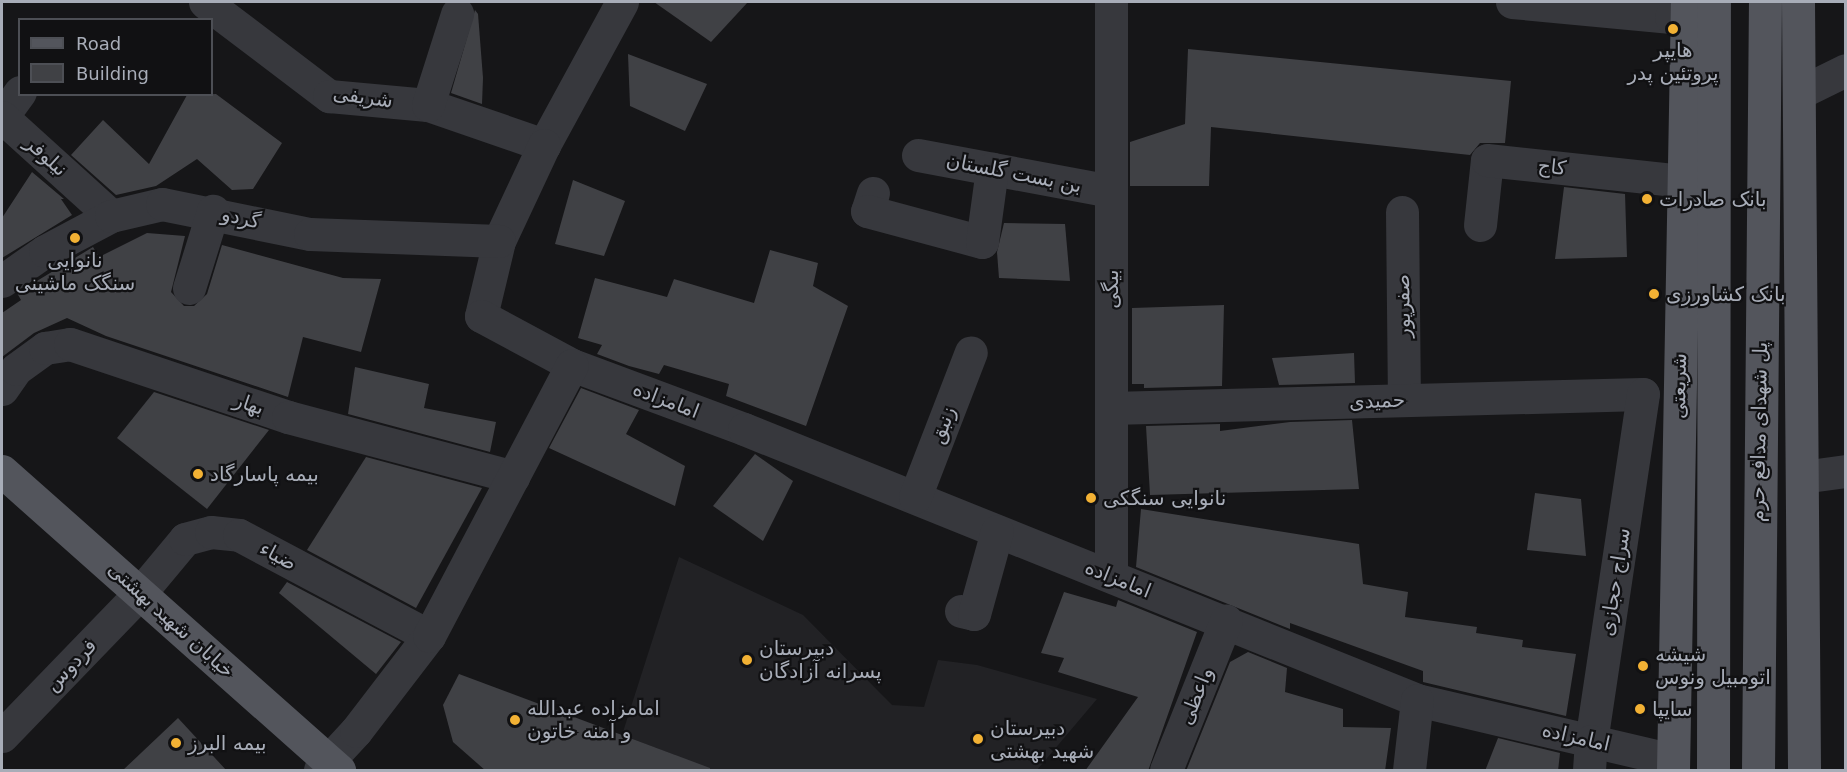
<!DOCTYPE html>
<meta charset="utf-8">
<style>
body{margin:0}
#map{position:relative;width:1847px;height:772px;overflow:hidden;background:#161618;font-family:"DejaVu Sans","Noto Naskh Arabic",sans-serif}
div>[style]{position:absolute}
.built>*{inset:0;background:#222225}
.building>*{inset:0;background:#404145}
.minor>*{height:33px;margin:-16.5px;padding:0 16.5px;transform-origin:16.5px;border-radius:16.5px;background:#37383d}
.major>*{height:33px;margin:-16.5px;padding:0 16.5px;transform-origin:16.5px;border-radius:16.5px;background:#53555c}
.dots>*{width:16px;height:16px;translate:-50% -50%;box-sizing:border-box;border:3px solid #111113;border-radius:50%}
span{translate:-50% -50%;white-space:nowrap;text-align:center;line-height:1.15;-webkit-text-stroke:4.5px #111113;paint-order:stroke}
.poi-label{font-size:20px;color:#a8adb8}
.left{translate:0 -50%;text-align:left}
.street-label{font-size:20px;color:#a8adb8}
.frame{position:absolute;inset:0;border:3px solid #a8adb8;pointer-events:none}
.legend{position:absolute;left:18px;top:18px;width:195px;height:78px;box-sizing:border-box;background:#111113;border:2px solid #4d4f55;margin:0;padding:8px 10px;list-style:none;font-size:18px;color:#a8adb8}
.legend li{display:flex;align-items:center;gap:12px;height:30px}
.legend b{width:30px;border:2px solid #4d4f55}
</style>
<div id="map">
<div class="built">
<div style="clip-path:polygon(679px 557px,803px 615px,892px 705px,924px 707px,938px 660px,977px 665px,1097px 699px,1037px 770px,670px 770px,675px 755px,622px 735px)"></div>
</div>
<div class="building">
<div style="clip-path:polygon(654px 2px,748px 2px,711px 42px)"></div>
<div style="clip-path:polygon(475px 10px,478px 14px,483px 78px,482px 104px,451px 93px)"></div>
<div style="clip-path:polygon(1188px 49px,1511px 81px,1505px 143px,1480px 143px,1470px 155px,1211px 127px,1209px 186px,1130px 186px,1130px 142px,1185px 124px)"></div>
<div style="clip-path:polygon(628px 54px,707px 84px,685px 131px,630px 106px)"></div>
<div style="clip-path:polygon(216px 94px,282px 143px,253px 189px,232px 190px,197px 159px,156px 186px,116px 195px,71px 155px,103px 120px,149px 164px,187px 95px)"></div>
<div style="clip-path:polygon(32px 172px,64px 199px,61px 199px,72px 215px,2px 258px,2px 218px)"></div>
<div style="clip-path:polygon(573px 180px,625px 201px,604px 256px,555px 244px)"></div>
<div style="clip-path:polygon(1564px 187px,1625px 194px,1627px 257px,1555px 259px)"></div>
<div style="clip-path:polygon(1004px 223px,1065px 224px,1070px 281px,999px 278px,997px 252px)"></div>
<div style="clip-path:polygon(147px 233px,185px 236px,171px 292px,184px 306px,194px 306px,207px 294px,222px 245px,343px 278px,381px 279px,361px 352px,303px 337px,288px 397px,106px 336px,67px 318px,34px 333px,2px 357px,2px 313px,21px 300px,17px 293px,93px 247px,99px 257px)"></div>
<div style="clip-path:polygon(770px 250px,818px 263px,813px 286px,848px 306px,806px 426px,726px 396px,729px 384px,664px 365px,659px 374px,629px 366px,597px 354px,602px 345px,578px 338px,595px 278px,667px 297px,674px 279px,754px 303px)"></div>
<div style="clip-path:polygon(1224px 305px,1222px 386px,1144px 388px,1144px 384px,1132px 384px,1132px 308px)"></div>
<div style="clip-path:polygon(1354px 353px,1355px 383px,1279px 385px,1272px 358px)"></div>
<div style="clip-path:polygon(355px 367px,429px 384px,424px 408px,496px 422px,490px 452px,348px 414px)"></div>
<div style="clip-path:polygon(581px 388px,639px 410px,626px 434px,685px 466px,675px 506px,549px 448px)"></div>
<div style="clip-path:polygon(154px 392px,269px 430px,207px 509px,117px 438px)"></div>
<div style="clip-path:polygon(1352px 420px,1359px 489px,1150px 495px,1146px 426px,1220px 424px,1220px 431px,1290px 422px)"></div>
<div style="clip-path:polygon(755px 454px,793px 481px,763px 541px,713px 506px)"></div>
<div style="clip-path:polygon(366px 457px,482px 488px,416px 608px,307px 550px)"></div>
<div style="clip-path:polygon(1535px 493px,1581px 499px,1586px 556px,1527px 550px)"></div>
<div style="clip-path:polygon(1141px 509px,1359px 544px,1363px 584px,1408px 592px,1405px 617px,1477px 627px,1476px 633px,1523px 640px,1522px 647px,1576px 654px,1566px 716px,1423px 682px,1423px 671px,1290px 623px,1290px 629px,1136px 567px)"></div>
<div style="clip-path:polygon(287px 582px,401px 642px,376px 674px,279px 593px)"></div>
<div style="clip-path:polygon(1064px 592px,1116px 607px,1118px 600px,1197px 632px,1148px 771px,1085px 771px,1138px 697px,1058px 672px,1064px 658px,1041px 653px)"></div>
<div style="clip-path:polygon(1248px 652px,1287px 668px,1285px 692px,1343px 709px,1343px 727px,1391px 728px,1385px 771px,1186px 771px,1230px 662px)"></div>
<div style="clip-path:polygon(459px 674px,710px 768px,710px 771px,486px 771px,453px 742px,443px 705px)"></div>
<div style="clip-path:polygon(178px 718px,227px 771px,122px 771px)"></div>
<div style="clip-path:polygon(1498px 738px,1560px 753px,1558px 771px,1485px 771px)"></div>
</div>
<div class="minor">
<div style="left:205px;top:2px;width:156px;rotate:37.2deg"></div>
<div style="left:329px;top:96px;width:99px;rotate:5.2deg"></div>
<div style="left:428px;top:105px;width:123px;rotate:19deg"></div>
<div style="left:622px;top:2px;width:163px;rotate:118.6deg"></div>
<div style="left:544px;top:145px;width:106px;rotate:115.1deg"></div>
<div style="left:499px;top:241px;width:77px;rotate:103.5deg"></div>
<div style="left:481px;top:316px;width:103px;rotate:28.3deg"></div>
<div style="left:572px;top:365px;width:184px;rotate:20.4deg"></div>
<div style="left:744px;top:429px;width:726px;rotate:21.93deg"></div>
<div style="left:1417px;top:700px;width:263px;rotate:13.2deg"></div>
<div style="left:1512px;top:2px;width:160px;rotate:5.4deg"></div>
<div style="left:1671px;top:17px;width:21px;rotate:-45deg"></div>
<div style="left:20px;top:92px;width:31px;rotate:126deg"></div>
<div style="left:2px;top:117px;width:147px;rotate:42.2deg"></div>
<div style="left:1799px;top:93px;width:52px;rotate:-26.1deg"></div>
<div style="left:428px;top:105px;width:96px;rotate:-72.3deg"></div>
<div style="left:918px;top:155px;width:196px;rotate:10.6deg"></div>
<div style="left:873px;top:193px;width:19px;rotate:108deg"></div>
<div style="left:867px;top:211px;width:119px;rotate:15.1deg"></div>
<div style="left:982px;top:242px;width:74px;rotate:-82.2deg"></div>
<div style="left:1402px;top:212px;width:188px;rotate:89.4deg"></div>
<div style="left:1480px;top:225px;width:65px;rotate:-83.9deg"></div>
<div style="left:1487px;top:160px;width:196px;rotate:6.1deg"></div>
<div style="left:2px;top:281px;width:52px;rotate:-34.9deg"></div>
<div style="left:45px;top:251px;width:75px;rotate:-27.9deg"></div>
<div style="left:111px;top:216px;width:52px;rotate:-13.2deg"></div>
<div style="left:162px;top:204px;width:151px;rotate:11.5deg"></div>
<div style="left:310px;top:234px;width:189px;rotate:2.1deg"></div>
<div style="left:189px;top:288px;width:81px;rotate:-72.7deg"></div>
<div style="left:2px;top:389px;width:24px;rotate:-55deg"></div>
<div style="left:16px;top:369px;width:36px;rotate:-36deg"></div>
<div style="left:45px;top:348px;width:25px;rotate:-9deg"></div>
<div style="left:70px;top:344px;width:230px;rotate:18.5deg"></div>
<div style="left:288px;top:417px;width:233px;rotate:14.9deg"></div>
<div style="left:1111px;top:408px;width:532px;rotate:-1.51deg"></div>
<div style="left:1643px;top:394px;width:351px;rotate:98.5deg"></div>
<div style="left:1591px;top:741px;width:29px;rotate:94deg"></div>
<div style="left:1802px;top:477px;width:44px;rotate:-7.8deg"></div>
<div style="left:915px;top:497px;width:155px;rotate:-68.9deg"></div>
<div style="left:1111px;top:576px;width:574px;rotate:-90deg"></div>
<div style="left:961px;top:611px;width:13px;rotate:13deg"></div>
<div style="left:974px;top:614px;width:86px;rotate:-74.5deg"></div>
<div style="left:2px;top:736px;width:199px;rotate:-46deg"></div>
<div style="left:140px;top:593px;width:70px;rotate:-50.2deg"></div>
<div style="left:185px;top:539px;width:27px;rotate:-15deg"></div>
<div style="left:211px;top:532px;width:28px;rotate:6deg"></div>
<div style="left:239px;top:535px;width:215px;rotate:28deg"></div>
<div style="left:320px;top:770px;width:53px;rotate:-47.3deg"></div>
<div style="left:356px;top:731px;width:120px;rotate:-52.5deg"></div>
<div style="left:429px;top:636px;width:306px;rotate:-62.2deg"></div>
<div style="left:1166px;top:770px;width:161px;rotate:-68.1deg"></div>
<div style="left:1409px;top:770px;width:70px;rotate:-83.5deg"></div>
</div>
<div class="major">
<div style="left:1798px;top:2px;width:768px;rotate:89.55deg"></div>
<div style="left:2px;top:471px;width:451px;rotate:41.6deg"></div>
<div style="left:1673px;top:770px;width:768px;rotate:-88.96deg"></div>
<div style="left:1713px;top:770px;width:768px;rotate:-89.93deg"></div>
<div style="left:1758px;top:770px;width:768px;rotate:-89.48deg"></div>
</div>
<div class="dots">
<div style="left:1673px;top:29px;background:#f2b134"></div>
<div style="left:1647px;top:199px;background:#f2b134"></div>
<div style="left:75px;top:238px;background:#f2b134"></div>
<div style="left:1654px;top:294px;background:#f2b134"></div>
<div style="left:198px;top:474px;background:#f2b134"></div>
<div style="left:1091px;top:498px;background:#f2b134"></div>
<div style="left:747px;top:660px;background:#f2b134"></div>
<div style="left:1643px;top:666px;background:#f2b134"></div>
<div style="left:1640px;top:709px;background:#f2b134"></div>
<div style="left:515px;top:720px;background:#f2b134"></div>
<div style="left:978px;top:739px;background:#f2b134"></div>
<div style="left:176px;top:743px;background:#f2b134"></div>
</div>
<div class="poi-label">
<span style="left:1673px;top:62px">هایپر<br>پروتئین پدر</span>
<span class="left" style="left:1659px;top:199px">بانک صادرات</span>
<span style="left:75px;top:272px">نانوایی<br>سنگک ماشینی</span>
<span class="left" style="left:1666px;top:294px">بانک کشاورزی</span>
<span class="left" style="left:210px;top:474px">بیمه پاسارگاد</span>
<span class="left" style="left:1103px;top:498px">نانوایی سنگکی</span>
<span class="left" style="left:759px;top:660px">دبیرستان<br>پسرانه آزادگان</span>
<span class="left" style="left:1655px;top:666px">شیشه<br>اتومبیل ونوس</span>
<span class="left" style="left:527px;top:720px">امامزاده عبدالله<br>و آمنه خاتون</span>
<span class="left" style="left:1652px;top:709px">سایپا</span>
<span class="left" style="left:990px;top:740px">دبیرستان<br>شهید بهشتی</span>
<span class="left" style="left:188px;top:743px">بیمه البرز</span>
</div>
<div class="street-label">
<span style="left:363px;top:97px;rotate:8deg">شریفی</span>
<span style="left:46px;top:156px;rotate:42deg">نیلوفر</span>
<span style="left:1552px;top:167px;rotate:6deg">کاج</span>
<span style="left:1014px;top:173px;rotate:11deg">بن بست گلستان</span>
<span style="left:241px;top:218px;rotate:13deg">گردو</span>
<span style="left:1111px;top:289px;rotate:-90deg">بیگی</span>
<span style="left:1403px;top:306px;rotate:-91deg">صفرپور</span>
<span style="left:1679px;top:386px;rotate:-89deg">شریعتی</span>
<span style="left:666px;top:400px;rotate:21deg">امامزاده</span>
<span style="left:1377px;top:401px;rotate:-2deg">حمیدی</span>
<span style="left:249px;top:404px;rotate:19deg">بهار</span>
<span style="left:943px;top:425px;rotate:-69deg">زنبق</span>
<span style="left:1759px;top:432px;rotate:-89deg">پل شهدای مدافع حرم</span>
<span style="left:278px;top:556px;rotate:28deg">ضیاء</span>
<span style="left:1118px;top:579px;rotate:22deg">امامزاده</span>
<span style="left:1615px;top:582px;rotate:-81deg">سراج حجازی</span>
<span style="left:171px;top:620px;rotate:42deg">خیابان شهید بهشتی</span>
<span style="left:71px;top:665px;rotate:-46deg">فردوس</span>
<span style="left:1196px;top:696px;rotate:-68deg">واعظی</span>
<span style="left:1576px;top:737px;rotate:13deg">امامزاده</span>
</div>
<div class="frame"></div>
<ul class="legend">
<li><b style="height:8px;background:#53555c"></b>Road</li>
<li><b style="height:16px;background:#404145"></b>Building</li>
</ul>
</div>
